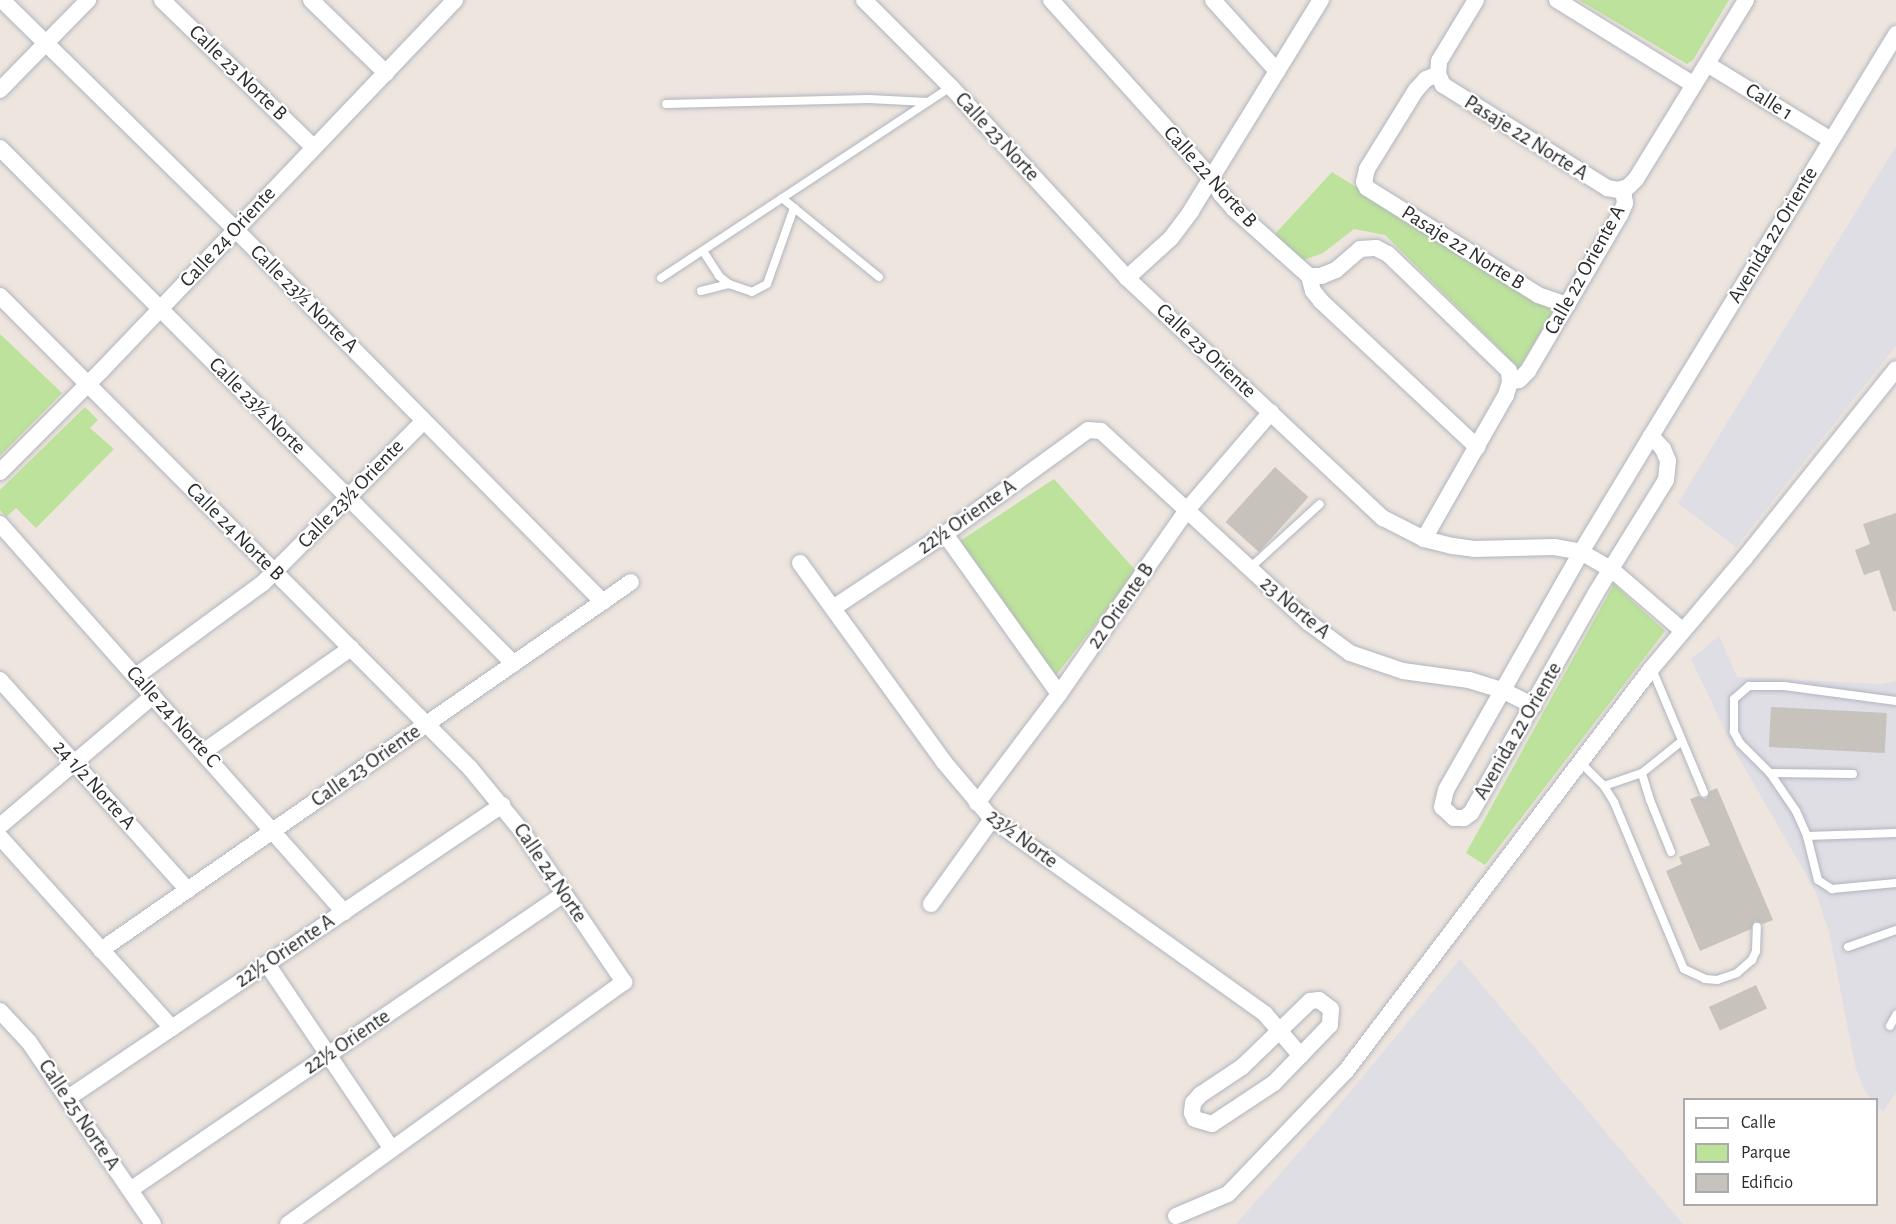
<!DOCTYPE html>
<meta charset="utf-8">
<style>
body{margin:0}
#map{position:relative;width:1896px;height:1224px;overflow:hidden;background:#ede5de;font-family:"Alegreya Sans",sans-serif}
div>[style]{position:absolute}
.industrial>*{inset:0;background:#dfdee5}
.green>*{inset:0;background:#bce29b}
.building>*{inset:0;background:#c8c2bd;transform-origin:0 0}
.roads{filter:drop-shadow(0 0 2px #b1b5be) drop-shadow(0 0 2px #b1b5be)}
.service>*{height:8px;margin:-4px;padding:0 4px;transform-origin:4px;border-radius:4px;background:#fff}
.minor>*{height:16px;margin:-8px;padding:0 8px;transform-origin:8px;border-radius:8px;background:#fff}
span{translate:-50% -50%;white-space:nowrap;text-align:center;line-height:1.15;-webkit-text-stroke:4.5px #fff;paint-order:stroke}
.street-label{font-size:21px;color:#2b2b2b}
.legend{position:absolute;left:1683px;top:1098px;width:195px;height:108px;box-sizing:border-box;background:#fff;border:2px solid #aaa;margin:0;padding:8px 10px;list-style:none;font-size:18px;color:#2b2b2b}
.legend li{display:flex;align-items:center;gap:12px;height:30px}
.legend b{width:30px;border:2px solid #aaa}
</style>
<div id="map">
<div class="industrial">
<div style="clip-path:polygon(1896px 146px,1896px 346px,1736px 547px,1678px 503px)"></div>
<div style="clip-path:polygon(1719px 636px,1737px 677px,1880px 684px,1896px 681px,1896px 1092px,1883px 1112px,1877px 1106px,1876px 1100px,1871px 1099px,1865px 1091px,1856px 1069px,1829px 932px,1815px 890px,1736px 753px,1691px 659px)"></div>
<div style="clip-path:polygon(1460px 959px,1683px 1224px,1236px 1224px,1321px 1127px)"></div>
</div>
<div class="green">
<div style="clip-path:polygon(1579px 0,1729px 0,1693px 60px,1687px 64px)"></div>
<div style="clip-path:polygon(1332px 172px,1554px 310px,1519px 368px,1385px 235px,1354px 229px,1323px 253px,1301px 261px,1275px 234px)"></div>
<div style="clip-path:polygon(0 334px,62px 393px,0 456px)"></div>
<div style="clip-path:polygon(85px 407px,98px 420px,90px 428px,114px 449px,36px 528px,16px 508px,6px 517px,0 510px,0 490px)"></div>
<div style="clip-path:polygon(1054px 479px,1136px 571px,1054px 678px,960px 541px)"></div>
<div style="clip-path:polygon(1614px 584px,1665px 631px,1485px 865px,1466px 853px)"></div>
</div>
<div class="building">
<div style="left:1275px;top:467px;width:45px;height:74px;rotate:42deg"></div>
<div style="clip-path:polygon(1896px 513px,1896px 611px,1893px 611px,1879px 570px,1864px 575px,1855px 550px,1870px 544px,1863px 524px)"></div>
<div style="left:1771px;top:707px;width:116px;height:40px;rotate:3deg"></div>
<div style="clip-path:polygon(1717px 788px,1773px 920px,1763px 924px,1755px 921px,1751px 929px,1700px 951px,1666px 871px,1682px 864px,1679px 857px,1710px 845px,1690px 799px,1698px 796px,1706px 799px,1710px 791px)"></div>
<div style="left:1756px;top:985px;width:26px;height:52px;rotate:65deg"></div>
</div>
<div class="roads">
<div class="service">
<div style="left:666px;top:104px;width:203px;rotate:-1.4deg"></div>
<div style="left:869px;top:99px;width:58px;rotate:3deg"></div>
<div style="left:782px;top:198px;width:125px;rotate:39.2deg"></div>
<div style="left:703px;top:251px;width:30px;rotate:57deg"></div>
<div style="left:719px;top:276px;width:13px;rotate:39deg"></div>
<div style="left:661px;top:278px;width:347px;rotate:-33.4deg"></div>
<div style="left:701px;top:291px;width:29px;rotate:-14deg"></div>
<div style="left:729px;top:284px;width:24px;rotate:19deg"></div>
<div style="left:752px;top:292px;width:17px;rotate:-28deg"></div>
<div style="left:767px;top:284px;width:81px;rotate:-70.4deg"></div>
<div style="left:1246px;top:565px;width:5px;rotate:22deg"></div>
<div style="left:1251px;top:567px;width:93px;rotate:-42.4deg"></div>
<div style="left:1652px;top:669px;width:134px;rotate:67.2deg"></div>
<div style="left:1580px;top:762px;width:34px;rotate:45deg"></div>
<div style="left:1604px;top:786px;width:19px;rotate:58deg"></div>
<div style="left:1614px;top:802px;width:181px;rotate:67.3deg"></div>
<div style="left:1684px;top:969px;width:23px;rotate:25deg"></div>
<div style="left:1705px;top:979px;width:12px;rotate:5deg"></div>
<div style="left:1717px;top:980px;width:21px;rotate:-19deg"></div>
<div style="left:1737px;top:973px;width:20px;rotate:-41deg"></div>
<div style="left:1752px;top:960px;width:10px;rotate:-66deg"></div>
<div style="left:1756px;top:951px;width:24px;rotate:-88deg"></div>
<div style="left:1770px;top:773px;width:46px;rotate:55.6deg"></div>
<div style="left:1796px;top:811px;width:27px;rotate:66deg"></div>
<div style="left:1807px;top:836px;width:45px;rotate:76deg"></div>
<div style="left:1818px;top:880px;width:17px;rotate:33deg"></div>
<div style="left:1832px;top:889px;width:64px;rotate:-5.4deg"></div>
<div style="left:1853px;top:774px;width:83px;rotate:-179.3deg"></div>
<div style="left:1770px;top:773px;width:42px;rotate:-135deg"></div>
<div style="left:1740px;top:743px;width:13px;rotate:-119deg"></div>
<div style="left:1734px;top:732px;width:33px;rotate:-90deg"></div>
<div style="left:1734px;top:699px;width:20px;rotate:-41deg"></div>
<div style="left:1749px;top:686px;width:35px"></div>
<div style="left:1784px;top:686px;width:113px;rotate:7.6deg"></div>
<div style="left:1604px;top:786px;width:40px;rotate:-18.9deg"></div>
<div style="left:1807px;top:836px;width:89px;rotate:-1.9deg"></div>
<div style="left:1671px;top:852px;width:56px;rotate:-112deg"></div>
<div style="left:1650px;top:800px;width:28px;rotate:-107deg"></div>
<div style="left:1642px;top:773px;width:51px;rotate:-38.7deg"></div>
<div style="left:1848px;top:947px;width:51px;rotate:-19.5deg"></div>
<div style="left:1890px;top:1026px;width:13px;rotate:-61deg"></div>
</div>
<div class="minor">
<div style="left:2px;top:0;width:327px;rotate:44.5deg"></div>
<div style="left:235px;top:229px;width:524px;rotate:45.39deg"></div>
<div style="left:162px;top:0;width:211px;rotate:44.2deg"></div>
<div style="left:311px;top:0;width:105px;rotate:44.2deg"></div>
<div style="left:864px;top:0;width:123px;rotate:45deg"></div>
<div style="left:951px;top:87px;width:260px;rotate:47.3deg"></div>
<div style="left:1127px;top:278px;width:351px;rotate:43.2deg"></div>
<div style="left:1383px;top:518px;width:46px;rotate:27.1deg"></div>
<div style="left:1424px;top:539px;width:30px;rotate:14deg"></div>
<div style="left:1453px;top:546px;width:21px;rotate:8deg"></div>
<div style="left:1474px;top:549px;width:80px;rotate:-1.4deg"></div>
<div style="left:1554px;top:547px;width:27px;rotate:10deg"></div>
<div style="left:1581px;top:552px;width:34px;rotate:30deg"></div>
<div style="left:1611px;top:569px;width:94px;rotate:40.7deg"></div>
<div style="left:1051px;top:0;width:241px;rotate:48deg"></div>
<div style="left:1212px;top:179px;width:17px;rotate:59deg"></div>
<div style="left:1221px;top:194px;width:20px;rotate:49deg"></div>
<div style="left:1234px;top:209px;width:101px;rotate:41.8deg"></div>
<div style="left:1309px;top:276px;width:16px;rotate:75deg"></div>
<div style="left:1313px;top:291px;width:13px;rotate:51deg"></div>
<div style="left:1321px;top:301px;width:214px;rotate:43.1deg"></div>
<div style="left:1213px;top:0;width:96px;rotate:48deg"></div>
<div style="left:1476px;top:0;width:71px;rotate:121.2deg"></div>
<div style="left:1439px;top:61px;width:13px;rotate:94deg"></div>
<div style="left:1438px;top:74px;width:12px;rotate:66deg"></div>
<div style="left:1443px;top:85px;width:194px;rotate:32.1deg"></div>
<div style="left:1607px;top:188px;width:11px;rotate:10deg"></div>
<div style="left:1618px;top:190px;width:10px;rotate:-17deg"></div>
<div style="left:1628px;top:187px;width:11px;rotate:-45deg"></div>
<div style="left:1636px;top:179px;width:210px;rotate:-58.4deg"></div>
<div style="left:1557px;top:0;width:161px;rotate:31.8deg"></div>
<div style="left:1707px;top:64px;width:145px;rotate:31.5deg"></div>
<div style="left:1438px;top:74px;width:13px;rotate:157deg"></div>
<div style="left:1426px;top:79px;width:15px;rotate:132deg"></div>
<div style="left:1416px;top:90px;width:93px;rotate:121.8deg"></div>
<div style="left:1367px;top:169px;width:13px;rotate:103deg"></div>
<div style="left:1364px;top:182px;width:7px;rotate:63deg"></div>
<div style="left:1367px;top:188px;width:202px;rotate:32deg"></div>
<div style="left:1538px;top:295px;width:31px;rotate:19deg"></div>
<div style="left:0;top:90px;width:126px;rotate:-45.6deg"></div>
<div style="left:0;top:148px;width:728px;rotate:45.11deg"></div>
<div style="left:1309px;top:276px;width:12px"></div>
<div style="left:1321px;top:276px;width:16px;rotate:-22deg"></div>
<div style="left:1336px;top:270px;width:32px;rotate:-41deg"></div>
<div style="left:1360px;top:249px;width:16px;rotate:-4deg"></div>
<div style="left:1376px;top:248px;width:13px;rotate:27deg"></div>
<div style="left:1388px;top:254px;width:168px;rotate:44deg"></div>
<div style="left:1509px;top:371px;width:11px;rotate:85deg"></div>
<div style="left:1510px;top:382px;width:14px;rotate:107deg"></div>
<div style="left:1506px;top:395px;width:166px;rotate:119.7deg"></div>
<div style="left:1127px;top:278px;width:59px;rotate:-42.3deg"></div>
<div style="left:1171px;top:238px;width:34px;rotate:-53deg"></div>
<div style="left:1191px;top:211px;width:248px;rotate:-58.4deg"></div>
<div style="left:0;top:296px;width:666px;rotate:45.12deg"></div>
<div style="left:470px;top:768px;width:80px;rotate:50.6deg"></div>
<div style="left:521px;top:830px;width:184px;rotate:55.9deg"></div>
<div style="left:624px;top:982px;width:414px;rotate:144.2deg"></div>
<div style="left:1510px;top:382px;width:9px;rotate:-13deg"></div>
<div style="left:1519px;top:380px;width:13px;rotate:-45deg"></div>
<div style="left:1528px;top:371px;width:181px;rotate:-59.5deg"></div>
<div style="left:1620px;top:215px;width:13px;rotate:-67deg"></div>
<div style="left:1625px;top:203px;width:13px;rotate:-99deg"></div>
<div style="left:1651px;top:436px;width:18px;rotate:47deg"></div>
<div style="left:1663px;top:449px;width:13px;rotate:67deg"></div>
<div style="left:1668px;top:461px;width:19px;rotate:96deg"></div>
<div style="left:1666px;top:480px;width:133px;rotate:121.8deg"></div>
<div style="left:1596px;top:593px;width:253px;rotate:119.6deg"></div>
<div style="left:1471px;top:813px;width:9px;rotate:144deg"></div>
<div style="left:1464px;top:818px;width:10px;rotate:180deg"></div>
<div style="left:1454px;top:818px;width:16px;rotate:-137deg"></div>
<div style="left:1442px;top:807px;width:17px;rotate:-77deg"></div>
<div style="left:1446px;top:790px;width:274px;rotate:-60.4deg"></div>
<div style="left:1581px;top:552px;width:135px;rotate:-58.9deg"></div>
<div style="left:1651px;top:436px;width:471px;rotate:-58.6deg"></div>
<div style="left:0;top:472px;width:143px;rotate:-45deg"></div>
<div style="left:101px;top:371px;width:513px;rotate:-46.34deg"></div>
<div style="left:0;top:524px;width:519px;rotate:48.44deg"></div>
<div style="left:945px;top:534px;width:196px;rotate:54.5deg"></div>
<div style="left:800px;top:563px;width:246px;rotate:54.1deg"></div>
<div style="left:944px;top:762px;width:75px;rotate:49.9deg"></div>
<div style="left:992px;top:819px;width:335px;rotate:35.5deg"></div>
<div style="left:1265px;top:1014px;width:55px;rotate:49.4deg"></div>
<div style="left:833px;top:608px;width:134px;rotate:-33.5deg"></div>
<div style="left:945px;top:534px;width:177px;rotate:-36deg"></div>
<div style="left:1088px;top:430px;width:13px;rotate:4deg"></div>
<div style="left:1101px;top:431px;width:282px;rotate:42.7deg"></div>
<div style="left:1308px;top:622px;width:52px;rotate:36.4deg"></div>
<div style="left:1350px;top:653px;width:56px;rotate:18.8deg"></div>
<div style="left:1403px;top:671px;width:67px;rotate:7.8deg"></div>
<div style="left:1469px;top:680px;width:37px;rotate:17deg"></div>
<div style="left:1504px;top:691px;width:33px;rotate:27deg"></div>
<div style="left:136px;top:676px;width:157px;rotate:-36.2deg"></div>
<div style="left:263px;top:583px;width:228px;rotate:-45.2deg"></div>
<div style="left:0;top:680px;width:282px;rotate:48.2deg"></div>
<div style="left:203px;top:752px;width:181px;rotate:-35.1deg"></div>
<div style="left:977px;top:803px;width:136px;rotate:-53deg"></div>
<div style="left:1059px;top:694px;width:224px;rotate:-55.2deg"></div>
<div style="left:1187px;top:510px;width:129px;rotate:-49.4deg"></div>
<div style="left:0;top:826px;width:201px;rotate:-40.4deg"></div>
<div style="left:0;top:837px;width:257px;rotate:48deg"></div>
<div style="left:931px;top:904px;width:105px;rotate:-54.3deg"></div>
<div style="left:101px;top:950px;width:645px;rotate:-34.77deg"></div>
<div style="left:267px;top:964px;width:223px;rotate:56deg"></div>
<div style="left:1319px;top:1000px;width:15px;rotate:37deg"></div>
<div style="left:1331px;top:1009px;width:16px;rotate:94deg"></div>
<div style="left:1330px;top:1025px;width:81px;rotate:134deg"></div>
<div style="left:1274px;top:1083px;width:74px;rotate:146.5deg"></div>
<div style="left:1212px;top:1124px;width:18px;rotate:-164deg"></div>
<div style="left:1195px;top:1119px;width:7px;rotate:-117deg"></div>
<div style="left:1192px;top:1113px;width:10px;rotate:-84deg"></div>
<div style="left:1193px;top:1103px;width:11px;rotate:-49deg"></div>
<div style="left:1200px;top:1095px;width:50px;rotate:-33.7deg"></div>
<div style="left:1242px;top:1067px;width:95px;rotate:-44.1deg"></div>
<div style="left:1310px;top:1001px;width:9px;rotate:-6deg"></div>
<div style="left:0;top:1011px;width:42px;rotate:46.9deg"></div>
<div style="left:29px;top:1042px;width:220px;rotate:55.7deg"></div>
<div style="left:68px;top:1098px;width:524px;rotate:-34.02deg"></div>
<div style="left:130px;top:1190px;width:525px;rotate:-34.3deg"></div>
<div style="left:1176px;top:1216px;width:56px;rotate:-22.9deg"></div>
<div style="left:1228px;top:1194px;width:170px;rotate:-46.2deg"></div>
<div style="left:1346px;top:1071px;width:505px;rotate:-52.81deg"></div>
<div style="left:1651px;top:669px;width:144px;rotate:-49.8deg"></div>
<div style="left:1744px;top:559px;width:243px;rotate:-51.3deg"></div>
</div>
</div>
<div class="street-label">
<span style="left:238px;top:73px;rotate:44deg">Calle 23 Norte B</span>
<span style="left:1769px;top:102px;rotate:32deg">Calle 1</span>
<span style="left:997px;top:137px;rotate:47deg">Calle 23 Norte</span>
<span style="left:1526px;top:138px;rotate:32deg">Pasaje 22 Norte A</span>
<span style="left:1210px;top:177px;rotate:48deg">Calle 22 Norte B</span>
<span style="left:1773px;top:235px;rotate:-59deg">Avenida 22 Oriente</span>
<span style="left:228px;top:237px;rotate:-47deg">Calle 24 Oriente</span>
<span style="left:1463px;top:248px;rotate:32deg">Pasaje 22 Norte B</span>
<span style="left:1585px;top:270px;rotate:-61deg">Calle 22 Oriente A</span>
<span style="left:304px;top:299px;rotate:45deg">Calle 23½ Norte A</span>
<span style="left:1206px;top:351px;rotate:43deg">Calle 23 Oriente</span>
<span style="left:257px;top:406px;rotate:45deg">Calle 23½ Norte</span>
<span style="left:351px;top:494px;rotate:-46deg">Calle 23½ Oriente</span>
<span style="left:967px;top:517px;rotate:-35deg">22½ Oriente A</span>
<span style="left:235px;top:532px;rotate:45deg">Calle 24 Norte B</span>
<span style="left:1121px;top:606px;rotate:-55deg">22 Oriente B</span>
<span style="left:1295px;top:608px;rotate:40deg">23 Norte A</span>
<span style="left:173px;top:717px;rotate:48deg">Calle 24 Norte C</span>
<span style="left:1518px;top:731px;rotate:-60deg">Avenida 22 Oriente</span>
<span style="left:366px;top:766px;rotate:-35deg">Calle 23 Oriente</span>
<span style="left:94px;top:785px;rotate:48deg">24 1/2 Norte A</span>
<span style="left:1022px;top:839px;rotate:37deg">23½ Norte</span>
<span style="left:550px;top:873px;rotate:56deg">Calle 24 Norte</span>
<span style="left:285px;top:951px;rotate:-34deg">22½ Oriente A</span>
<span style="left:347px;top:1042px;rotate:-34deg">22½ Oriente</span>
<span style="left:79px;top:1115px;rotate:56deg">Calle 25 Norte A</span>
</div>
<ul class="legend">
<li><b style="height:8px;background:#fff"></b>Calle</li>
<li><b style="height:16px;background:#bce29b"></b>Parque</li>
<li><b style="height:16px;background:#c8c2bd"></b>Edificio</li>
</ul>
</div>
